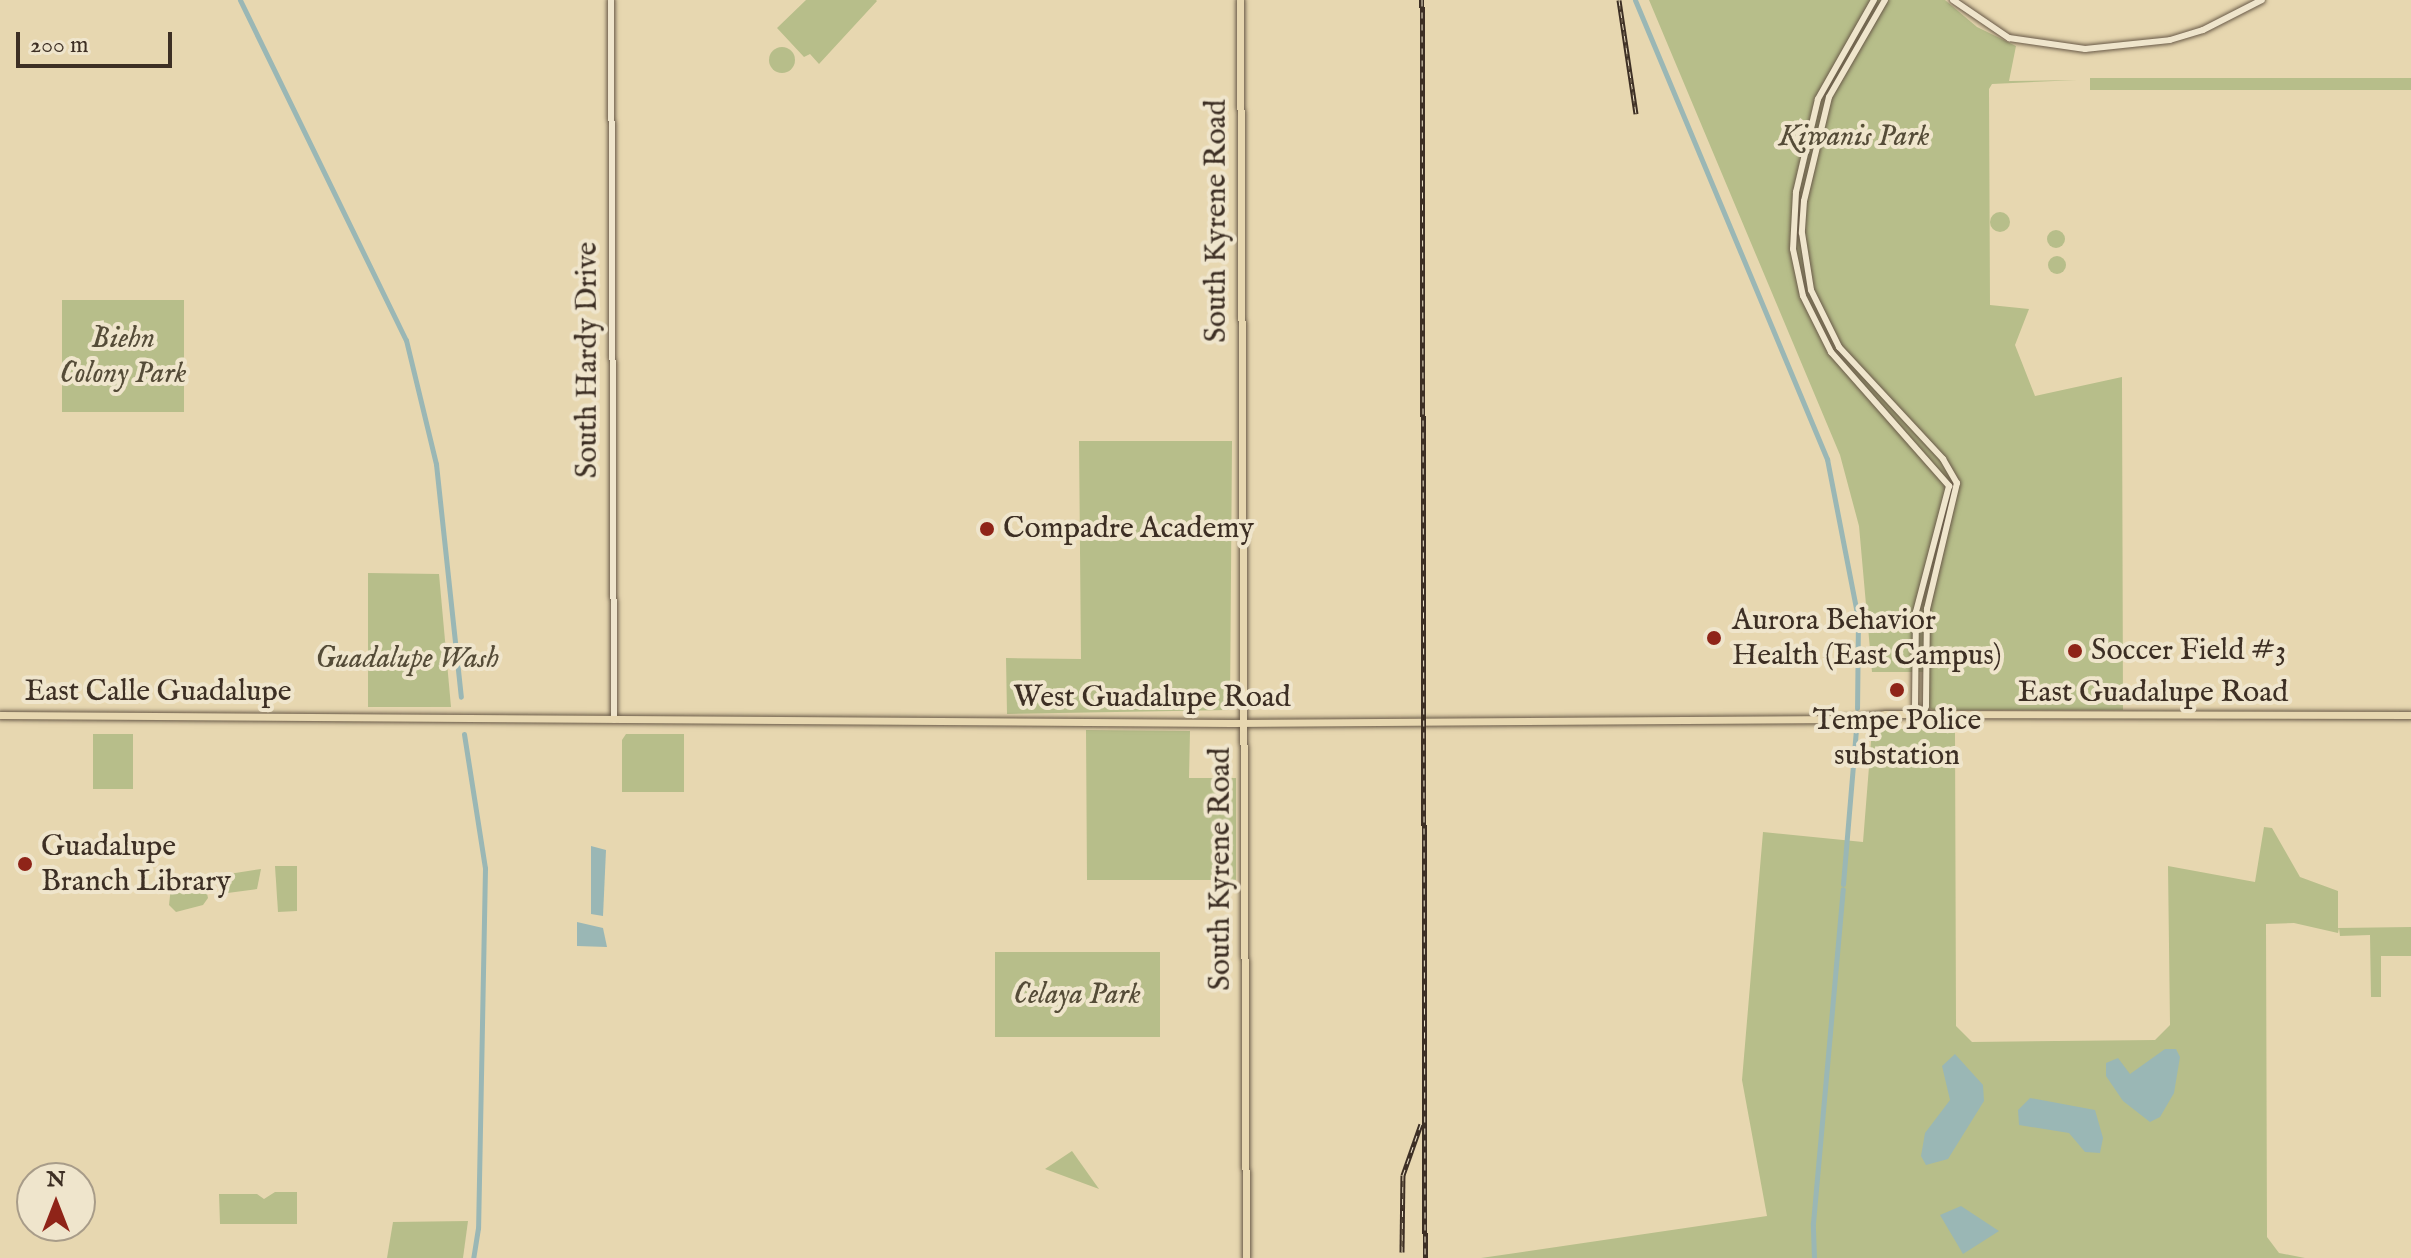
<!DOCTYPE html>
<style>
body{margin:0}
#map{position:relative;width:2411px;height:1258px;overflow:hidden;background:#e7d7b0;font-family:"IM FELL English",serif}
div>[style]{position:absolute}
.green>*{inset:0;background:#b7be8a;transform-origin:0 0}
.round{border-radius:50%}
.water>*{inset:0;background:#9ab7b5}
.canal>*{height:5px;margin:-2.5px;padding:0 2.5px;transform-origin:2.5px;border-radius:2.5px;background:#9ab7b5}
.roads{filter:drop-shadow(0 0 2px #685947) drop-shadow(0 0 2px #685947)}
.minor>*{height:6px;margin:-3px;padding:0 3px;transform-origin:3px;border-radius:3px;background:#efe5cc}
.major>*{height:7px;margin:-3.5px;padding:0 3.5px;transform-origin:3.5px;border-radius:3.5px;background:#e7d7b0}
.rail>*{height:5px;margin-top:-2.5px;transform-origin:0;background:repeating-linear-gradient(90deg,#efe5cc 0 6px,#3d2f24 0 12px);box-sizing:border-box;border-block:2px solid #3d2f24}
.dots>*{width:22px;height:22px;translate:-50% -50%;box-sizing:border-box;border:4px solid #efe5cc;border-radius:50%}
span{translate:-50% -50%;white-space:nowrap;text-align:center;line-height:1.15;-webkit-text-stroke:8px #efe5cc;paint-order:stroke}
.park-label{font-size:30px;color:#554c38;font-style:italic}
.street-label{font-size:30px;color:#3d2f24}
.poi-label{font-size:30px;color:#3d2f24}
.left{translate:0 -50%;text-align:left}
.north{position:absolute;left:16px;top:1162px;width:80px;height:80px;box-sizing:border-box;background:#efe5cc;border:2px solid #a89c89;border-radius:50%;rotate:0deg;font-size:22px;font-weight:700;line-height:32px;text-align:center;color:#3d2f24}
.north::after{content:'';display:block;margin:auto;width:28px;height:36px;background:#8f2418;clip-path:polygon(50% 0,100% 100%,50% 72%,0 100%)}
.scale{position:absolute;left:16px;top:32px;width:156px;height:36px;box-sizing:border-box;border:4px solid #3d2f24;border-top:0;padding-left:10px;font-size:24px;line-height:28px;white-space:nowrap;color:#3d2f24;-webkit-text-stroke:6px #efe5cc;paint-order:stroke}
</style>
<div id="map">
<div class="green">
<div style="clip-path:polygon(806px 0,876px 0,877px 1px,819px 64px,810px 54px,804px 57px,777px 28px)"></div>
<div style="clip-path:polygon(1649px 0,1945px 0,1977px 27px,2016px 46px,2009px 81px,2077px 80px,1992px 84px,1989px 89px,1990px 305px,2029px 309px,2015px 345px,2035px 396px,2122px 377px,2123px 710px,1933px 710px,1928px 707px,1928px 672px,1872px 672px,1859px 526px,1840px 455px)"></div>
<div class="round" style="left:769px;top:47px;width:26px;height:26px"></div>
<div style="left:2411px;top:78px;width:12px;height:321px;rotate:90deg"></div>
<div class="round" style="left:1990px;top:212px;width:20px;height:20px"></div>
<div class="round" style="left:2047px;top:230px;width:18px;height:18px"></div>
<div class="round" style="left:2048px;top:256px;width:18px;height:18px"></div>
<div style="left:62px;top:300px;width:122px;height:112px"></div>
<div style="clip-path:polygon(1079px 441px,1232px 441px,1230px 710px,1007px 714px,1006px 658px,1081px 659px)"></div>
<div style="clip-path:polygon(368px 573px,439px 574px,451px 707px,368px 707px)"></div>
<div style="clip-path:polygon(1872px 729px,1955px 729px,1956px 1026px,1972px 1042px,2155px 1040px,2170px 1025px,2168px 866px,2255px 882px,2264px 827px,2272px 828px,2300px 877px,2338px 891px,2338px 928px,2411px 927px,2411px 956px,2381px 956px,2381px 997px,2371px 997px,2370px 935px,2340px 936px,2339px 928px,2338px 933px,2294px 923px,2266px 924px,2267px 1237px,2279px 1253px,2305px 1258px,1481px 1258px,1767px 1216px,1742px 1080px,1763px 832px,1863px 842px)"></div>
<div style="clip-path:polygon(1086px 730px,1190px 731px,1189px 778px,1236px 778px,1236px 880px,1087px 880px)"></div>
<div style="left:93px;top:734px;width:40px;height:55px"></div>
<div style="clip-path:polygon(626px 734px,684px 734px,684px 792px,622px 792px,622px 740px)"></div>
<div style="clip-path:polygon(275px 866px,297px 866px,297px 911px,278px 912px)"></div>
<div style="clip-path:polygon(261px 869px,257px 889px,220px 894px,216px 876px)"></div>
<div style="clip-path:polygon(204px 880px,208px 898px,203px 905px,176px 912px,169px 905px,171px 887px)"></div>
<div style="left:995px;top:952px;width:165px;height:85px"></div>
<div style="clip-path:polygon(1072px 1151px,1099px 1189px,1045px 1169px)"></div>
<div style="clip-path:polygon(275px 1192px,297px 1192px,297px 1224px,220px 1224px,219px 1194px,257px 1194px,264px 1199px)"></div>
<div style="clip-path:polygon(468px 1221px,463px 1258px,387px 1258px,393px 1222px)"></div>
</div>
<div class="water">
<div style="clip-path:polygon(591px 846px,606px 850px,603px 916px,591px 914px)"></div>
<div style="clip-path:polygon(577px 922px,603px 928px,607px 947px,577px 946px)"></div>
<div style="clip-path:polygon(2165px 1049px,2176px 1049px,2180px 1057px,2174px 1093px,2160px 1117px,2150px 1122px,2123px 1101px,2106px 1076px,2106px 1063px,2118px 1058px,2130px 1074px)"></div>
<div style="clip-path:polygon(1955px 1054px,1983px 1085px,1984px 1101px,1948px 1159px,1926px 1165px,1921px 1156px,1925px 1133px,1950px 1100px,1942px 1066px)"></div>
<div style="clip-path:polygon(2030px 1098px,2095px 1110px,2103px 1138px,2100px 1153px,2085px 1152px,2069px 1133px,2019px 1125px,2018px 1110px)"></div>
<div style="clip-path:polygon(1961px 1206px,1999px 1231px,1963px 1254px,1940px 1215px)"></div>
</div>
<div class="canal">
<div style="left:240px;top:0;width:378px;rotate:64deg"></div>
<div style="left:406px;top:340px;width:128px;rotate:76.4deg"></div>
<div style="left:436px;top:464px;width:234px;rotate:83.9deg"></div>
<div style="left:1635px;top:0;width:498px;rotate:67.3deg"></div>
<div style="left:1827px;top:459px;width:162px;rotate:79deg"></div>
<div style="left:1858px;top:618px;width:90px;rotate:90.6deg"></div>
<div style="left:464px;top:734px;width:136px;rotate:81.1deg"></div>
<div style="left:485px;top:868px;width:360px;rotate:91.1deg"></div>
<div style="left:478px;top:1228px;width:30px;rotate:99deg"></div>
<div style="left:1843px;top:884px;width:156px;rotate:-85.2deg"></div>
<div style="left:1814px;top:1258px;width:35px;rotate:-92deg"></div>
<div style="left:1813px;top:1223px;width:335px;rotate:-84.9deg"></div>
</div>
<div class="roads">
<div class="minor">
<div style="left:611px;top:0;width:720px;rotate:89.76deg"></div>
<div style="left:1874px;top:0;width:114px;rotate:119.5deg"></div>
<div style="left:1818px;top:99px;width:96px;rotate:103.3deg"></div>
<div style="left:1796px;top:192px;width:57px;rotate:93deg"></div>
<div style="left:1793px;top:249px;width:48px;rotate:78deg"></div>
<div style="left:1803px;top:296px;width:63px;rotate:63.4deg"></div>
<div style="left:1831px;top:352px;width:179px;rotate:48.6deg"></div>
<div style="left:1949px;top:486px;width:130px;rotate:104.7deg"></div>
<div style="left:1916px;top:612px;width:93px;rotate:90.6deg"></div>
<div style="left:1915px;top:705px;width:14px;rotate:65deg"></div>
<div style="left:1885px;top:0;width:112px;rotate:120deg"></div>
<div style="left:1829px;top:97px;width:107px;rotate:103.5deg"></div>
<div style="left:1804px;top:201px;width:32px;rotate:94deg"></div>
<div style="left:1802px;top:233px;width:58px;rotate:81deg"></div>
<div style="left:1811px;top:290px;width:64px;rotate:63.8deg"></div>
<div style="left:1839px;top:347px;width:153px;rotate:47.1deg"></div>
<div style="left:1943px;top:459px;width:28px;rotate:60deg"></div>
<div style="left:1957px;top:483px;width:130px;rotate:103.4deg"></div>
<div style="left:1927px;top:609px;width:97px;rotate:90.6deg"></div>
<div style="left:1926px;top:706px;width:12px;rotate:110deg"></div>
<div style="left:1953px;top:0;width:68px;rotate:34.2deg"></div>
<div style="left:2009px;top:38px;width:77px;rotate:8.2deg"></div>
<div style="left:2085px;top:49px;width:85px;rotate:-6deg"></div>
<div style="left:2170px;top:40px;width:34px;rotate:-17deg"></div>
<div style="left:2203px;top:30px;width:66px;rotate:-27deg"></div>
</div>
<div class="major">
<div style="left:1240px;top:0;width:1258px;rotate:89.73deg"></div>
<div style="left:0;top:715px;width:1232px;rotate:0.37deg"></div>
<div style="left:1232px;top:723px;width:612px;rotate:-0.37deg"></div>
<div style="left:1844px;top:719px;width:8px;rotate:30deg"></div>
<div style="left:1851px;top:723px;width:44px;rotate:-6.5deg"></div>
<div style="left:1844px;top:719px;width:42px;rotate:-6.8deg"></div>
<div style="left:1886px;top:714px;width:525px;rotate:0.11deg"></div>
</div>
</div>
<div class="rail">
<div style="left:1422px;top:0;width:1258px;rotate:89.86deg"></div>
<div style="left:1619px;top:0;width:115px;rotate:81.5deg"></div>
<div style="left:1402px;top:1252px;width:77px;rotate:-89.3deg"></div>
<div style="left:1403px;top:1175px;width:54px;rotate:-70.6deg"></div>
</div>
<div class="dots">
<div style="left:987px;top:529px;background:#8f2418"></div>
<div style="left:1714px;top:638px;background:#8f2418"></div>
<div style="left:2075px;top:651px;background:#8f2418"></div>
<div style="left:1897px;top:690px;background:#8f2418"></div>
<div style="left:25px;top:864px;background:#8f2418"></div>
</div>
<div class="park-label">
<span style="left:1854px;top:137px">Kiwanis Park</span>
<span style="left:123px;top:356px">Biehn<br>Colony Park</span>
<span style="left:407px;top:659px">Guadalupe Wash</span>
<span style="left:1077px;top:995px">Celaya Park</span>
</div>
<div class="street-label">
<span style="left:1217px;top:221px;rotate:-90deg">South Kyrene Road</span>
<span style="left:588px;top:360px;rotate:-90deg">South Hardy Drive</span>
<span style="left:158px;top:692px">East Calle Guadalupe</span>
<span style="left:2153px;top:693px">East Guadalupe Road</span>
<span style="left:1152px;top:698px">West Guadalupe Road</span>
<span style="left:1221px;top:869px;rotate:-90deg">South Kyrene Road</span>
</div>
<div class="poi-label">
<span class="left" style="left:1003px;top:529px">Compadre Academy</span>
<span class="left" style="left:1732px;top:638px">Aurora Behavior<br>Health (East Campus)</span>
<span class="left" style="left:2091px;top:651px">Soccer Field #3</span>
<span style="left:1897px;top:738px">Tempe Police<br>substation</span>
<span class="left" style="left:41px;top:864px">Guadalupe<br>Branch Library</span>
</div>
<div class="north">N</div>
<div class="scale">200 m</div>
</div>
